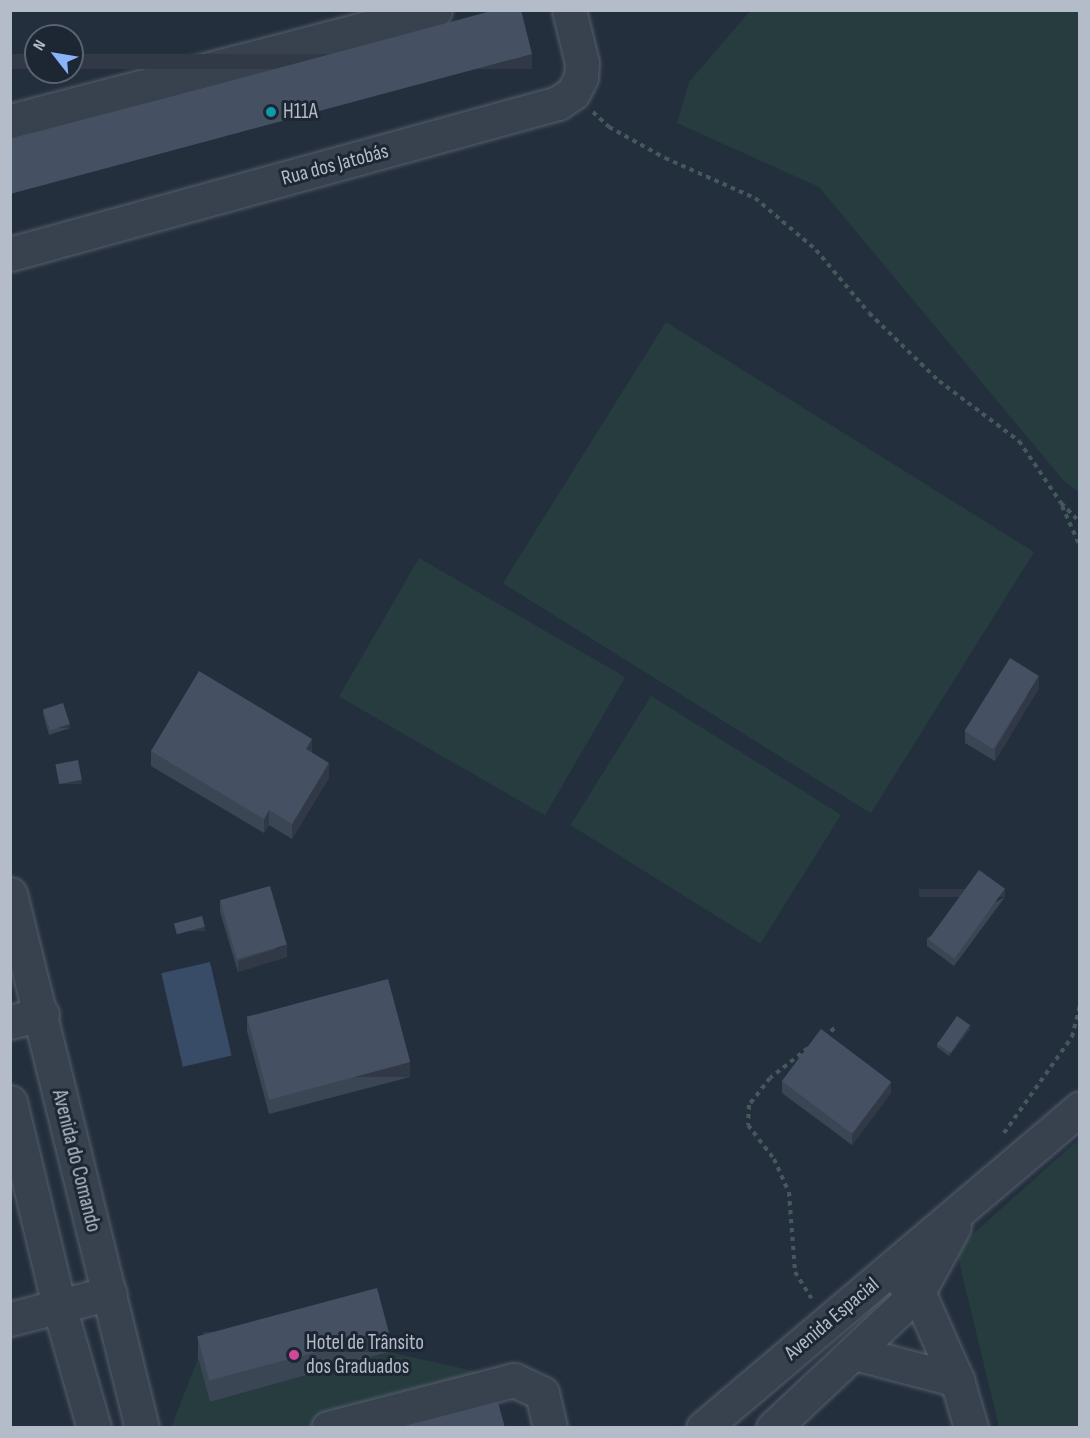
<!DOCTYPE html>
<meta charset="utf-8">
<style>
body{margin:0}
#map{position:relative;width:1090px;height:1438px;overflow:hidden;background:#242f3e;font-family:"Sofia Sans Condensed",sans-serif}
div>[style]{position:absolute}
.green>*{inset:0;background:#263c3f;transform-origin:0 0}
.water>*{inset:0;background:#394c67;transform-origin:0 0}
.path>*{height:4px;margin-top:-2px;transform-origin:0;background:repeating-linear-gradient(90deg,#44595c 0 4.5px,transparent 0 9px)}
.roads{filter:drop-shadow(0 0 2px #565f6c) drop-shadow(0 0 2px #565f6c)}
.minor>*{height:33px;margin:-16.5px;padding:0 16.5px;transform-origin:16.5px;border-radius:16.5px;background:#38414e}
.wall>*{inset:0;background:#3b4654}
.shaded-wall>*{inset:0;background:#303945;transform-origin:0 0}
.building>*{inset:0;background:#455162;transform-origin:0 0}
.dots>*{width:16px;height:16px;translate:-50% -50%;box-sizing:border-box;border:3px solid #1d2633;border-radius:50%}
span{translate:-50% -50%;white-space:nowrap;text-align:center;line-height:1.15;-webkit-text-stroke:6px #1d2633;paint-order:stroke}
.poi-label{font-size:21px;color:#b4bcc9}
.left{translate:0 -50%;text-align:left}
.street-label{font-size:21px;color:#b4bcc9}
.frame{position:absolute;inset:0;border:12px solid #b4bcc9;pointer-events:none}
.north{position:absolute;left:24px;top:24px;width:60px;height:60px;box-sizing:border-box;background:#1d2633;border:2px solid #59626f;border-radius:50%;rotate:301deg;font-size:16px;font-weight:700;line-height:24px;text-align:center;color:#b4bcc9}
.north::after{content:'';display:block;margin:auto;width:21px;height:27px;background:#8ab4f8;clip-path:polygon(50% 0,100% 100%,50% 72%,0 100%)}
</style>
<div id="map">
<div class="green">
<div style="clip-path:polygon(750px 11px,1079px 11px,1079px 492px,1063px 480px,819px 187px,677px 123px,689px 82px)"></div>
<div style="left:666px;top:322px;width:434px;height:308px;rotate:32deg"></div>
<div style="left:419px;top:558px;width:238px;height:160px;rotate:30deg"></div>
<div style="left:651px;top:696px;width:224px;height:152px;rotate:32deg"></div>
<div style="clip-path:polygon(1079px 1139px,1079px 1427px,999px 1427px,956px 1249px)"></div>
<div style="clip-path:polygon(389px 1352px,514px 1380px,328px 1427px,171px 1428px,198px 1358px,210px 1402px)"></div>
</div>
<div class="water">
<div style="left:210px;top:962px;width:96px;height:50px;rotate:77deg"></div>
</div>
<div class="path">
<div style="left:593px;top:112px;width:22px;rotate:43deg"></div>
<div style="left:609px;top:127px;width:64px;rotate:29deg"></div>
<div style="left:665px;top:158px;width:98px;rotate:24deg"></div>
<div style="left:755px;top:198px;width:80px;rotate:40.4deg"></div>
<div style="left:816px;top:250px;width:82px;rotate:49.9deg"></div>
<div style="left:869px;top:313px;width:98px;rotate:44.2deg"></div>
<div style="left:939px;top:381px;width:100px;rotate:36.9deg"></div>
<div style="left:1019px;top:441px;width:75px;rotate:55.9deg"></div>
<div style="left:1061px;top:503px;width:27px;rotate:45deg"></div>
<div style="left:1062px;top:506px;width:44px;rotate:65.8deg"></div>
<div style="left:824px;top:1037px;width:17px;rotate:-40deg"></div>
<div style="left:808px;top:1048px;width:48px;rotate:141.7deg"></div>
<div style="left:770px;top:1078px;width:34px;rotate:128deg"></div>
<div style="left:749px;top:1105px;width:20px;rotate:93deg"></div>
<div style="left:748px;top:1125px;width:43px;rotate:52.6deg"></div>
<div style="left:774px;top:1159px;width:36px;rotate:66deg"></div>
<div style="left:789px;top:1192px;width:80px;rotate:85.7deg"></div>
<div style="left:795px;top:1272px;width:31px;rotate:58deg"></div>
<div style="left:1004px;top:1133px;width:118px;rotate:-54.7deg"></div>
<div style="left:1072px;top:1037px;width:32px;rotate:-76deg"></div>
</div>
<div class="roads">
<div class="minor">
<div style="left:10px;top:121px;width:439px;rotate:-14.6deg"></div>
<div style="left:10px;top:254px;width:568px;rotate:-15.41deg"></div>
<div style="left:558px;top:103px;width:18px;rotate:-34deg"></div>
<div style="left:573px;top:93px;width:18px;rotate:-63deg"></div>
<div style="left:581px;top:77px;width:14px;rotate:-86deg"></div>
<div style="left:582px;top:63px;width:55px;rotate:-103.8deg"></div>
<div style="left:10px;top:894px;width:550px;rotate:76.12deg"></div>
<div style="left:10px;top:1022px;width:33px;rotate:-14deg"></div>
<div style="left:10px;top:1102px;width:210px;rotate:76.5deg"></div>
<div style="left:59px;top:1306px;width:127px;rotate:74deg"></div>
<div style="left:902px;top:1281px;width:19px;rotate:35deg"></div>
<div style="left:918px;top:1292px;width:96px;rotate:66.1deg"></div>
<div style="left:957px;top:1380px;width:50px;rotate:73.7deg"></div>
<div style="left:10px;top:1319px;width:103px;rotate:-14.6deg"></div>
<div style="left:855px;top:1353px;width:106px;rotate:14.8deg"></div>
<div style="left:328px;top:1428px;width:192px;rotate:-14.5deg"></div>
<div style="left:514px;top:1380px;width:31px;rotate:25deg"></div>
<div style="left:542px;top:1393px;width:36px;rotate:77deg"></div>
<div style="left:703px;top:1428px;width:494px;rotate:-40.3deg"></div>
<div style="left:773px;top:1428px;width:199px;rotate:-43.2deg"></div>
<div style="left:918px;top:1292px;width:75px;rotate:-61.4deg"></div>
</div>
</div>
<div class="wall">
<div style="clip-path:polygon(1039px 688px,995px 761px,965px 743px,965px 731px)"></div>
<div style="clip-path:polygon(43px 710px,70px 728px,49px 735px,43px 714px)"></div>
<div style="clip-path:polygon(151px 751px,312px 753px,329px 778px,292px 839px,269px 825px,264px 833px,151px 766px)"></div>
<div style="clip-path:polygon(1005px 897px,954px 966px,927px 946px,927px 938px)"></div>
<div style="clip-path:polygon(220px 901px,287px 957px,238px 972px,220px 912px)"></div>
<div style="clip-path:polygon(247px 1016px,410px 1077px,269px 1114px,247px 1031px)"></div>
<div style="clip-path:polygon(970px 1029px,949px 1056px,937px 1047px,937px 1043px)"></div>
<div style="clip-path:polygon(782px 1081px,891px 1093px,852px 1145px,782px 1093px)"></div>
<div style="clip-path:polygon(198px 1338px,389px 1352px,210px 1402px,198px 1358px)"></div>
</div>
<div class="shaded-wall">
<div style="left:532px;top:54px;width:15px;height:540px;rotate:90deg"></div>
<div style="clip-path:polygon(1039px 676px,1039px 688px,995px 761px,995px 749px)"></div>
<div style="left:70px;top:724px;width:4px;height:22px;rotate:90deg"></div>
<div style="clip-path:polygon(312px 739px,312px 754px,306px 749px)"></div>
<div style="clip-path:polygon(329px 763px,329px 778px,292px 839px,292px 824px)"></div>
<div style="left:82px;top:780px;width:4px;height:23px;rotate:90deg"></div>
<div style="clip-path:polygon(269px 810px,269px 825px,264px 833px,264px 819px)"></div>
<div style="left:1005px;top:889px;width:8px;height:86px;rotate:90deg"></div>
<div style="left:205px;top:927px;width:4px;height:28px;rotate:90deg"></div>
<div style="clip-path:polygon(287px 945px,287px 957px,238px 972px,238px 961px)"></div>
<div style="clip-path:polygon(970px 1025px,970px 1029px,949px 1056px,949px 1052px)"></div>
<div style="left:410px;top:1062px;width:15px;height:146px;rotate:90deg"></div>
<div style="clip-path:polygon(891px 1082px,891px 1093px,852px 1145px,852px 1133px)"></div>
<div style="left:389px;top:1332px;width:20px;height:186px;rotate:90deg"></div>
</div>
<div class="building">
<div style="clip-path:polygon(495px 10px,521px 10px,532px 54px,10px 194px,10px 140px)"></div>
<div style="left:1010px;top:658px;width:34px;height:86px;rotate:32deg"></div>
<div style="clip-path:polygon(199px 671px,312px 739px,306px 749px,329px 763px,292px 824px,269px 810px,264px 819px,151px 751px)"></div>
<div style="left:63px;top:703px;width:22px;height:21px;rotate:72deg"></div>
<div style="left:78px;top:760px;width:20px;height:23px;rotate:79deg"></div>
<div style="left:979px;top:870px;width:32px;height:86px;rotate:36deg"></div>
<div style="left:270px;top:886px;width:61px;height:52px;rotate:74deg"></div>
<div style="left:202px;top:916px;width:11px;height:29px;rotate:75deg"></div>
<div style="left:388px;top:979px;width:86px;height:146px;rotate:75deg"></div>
<div style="left:957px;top:1016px;width:16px;height:34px;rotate:35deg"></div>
<div style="left:821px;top:1029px;width:88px;height:65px;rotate:37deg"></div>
<div style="left:377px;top:1288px;width:46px;height:186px;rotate:75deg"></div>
<div style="clip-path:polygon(498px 1402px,505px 1428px,400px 1428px)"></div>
</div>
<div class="dots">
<div style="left:271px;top:112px;background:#0f9aa8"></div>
<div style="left:294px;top:1355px;background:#d1479c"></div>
</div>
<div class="poi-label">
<span class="left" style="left:283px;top:112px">H11A</span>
<span class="left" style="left:306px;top:1355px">Hotel de Trânsito<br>dos Graduados</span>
</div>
<div class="street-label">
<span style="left:335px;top:165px;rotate:-15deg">Rua dos Jatobás</span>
<span style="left:76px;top:1161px;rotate:76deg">Avenida do Comando</span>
<span style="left:832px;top:1319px;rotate:-40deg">Avenida Espacial</span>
</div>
<div class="frame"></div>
<div class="north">N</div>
</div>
